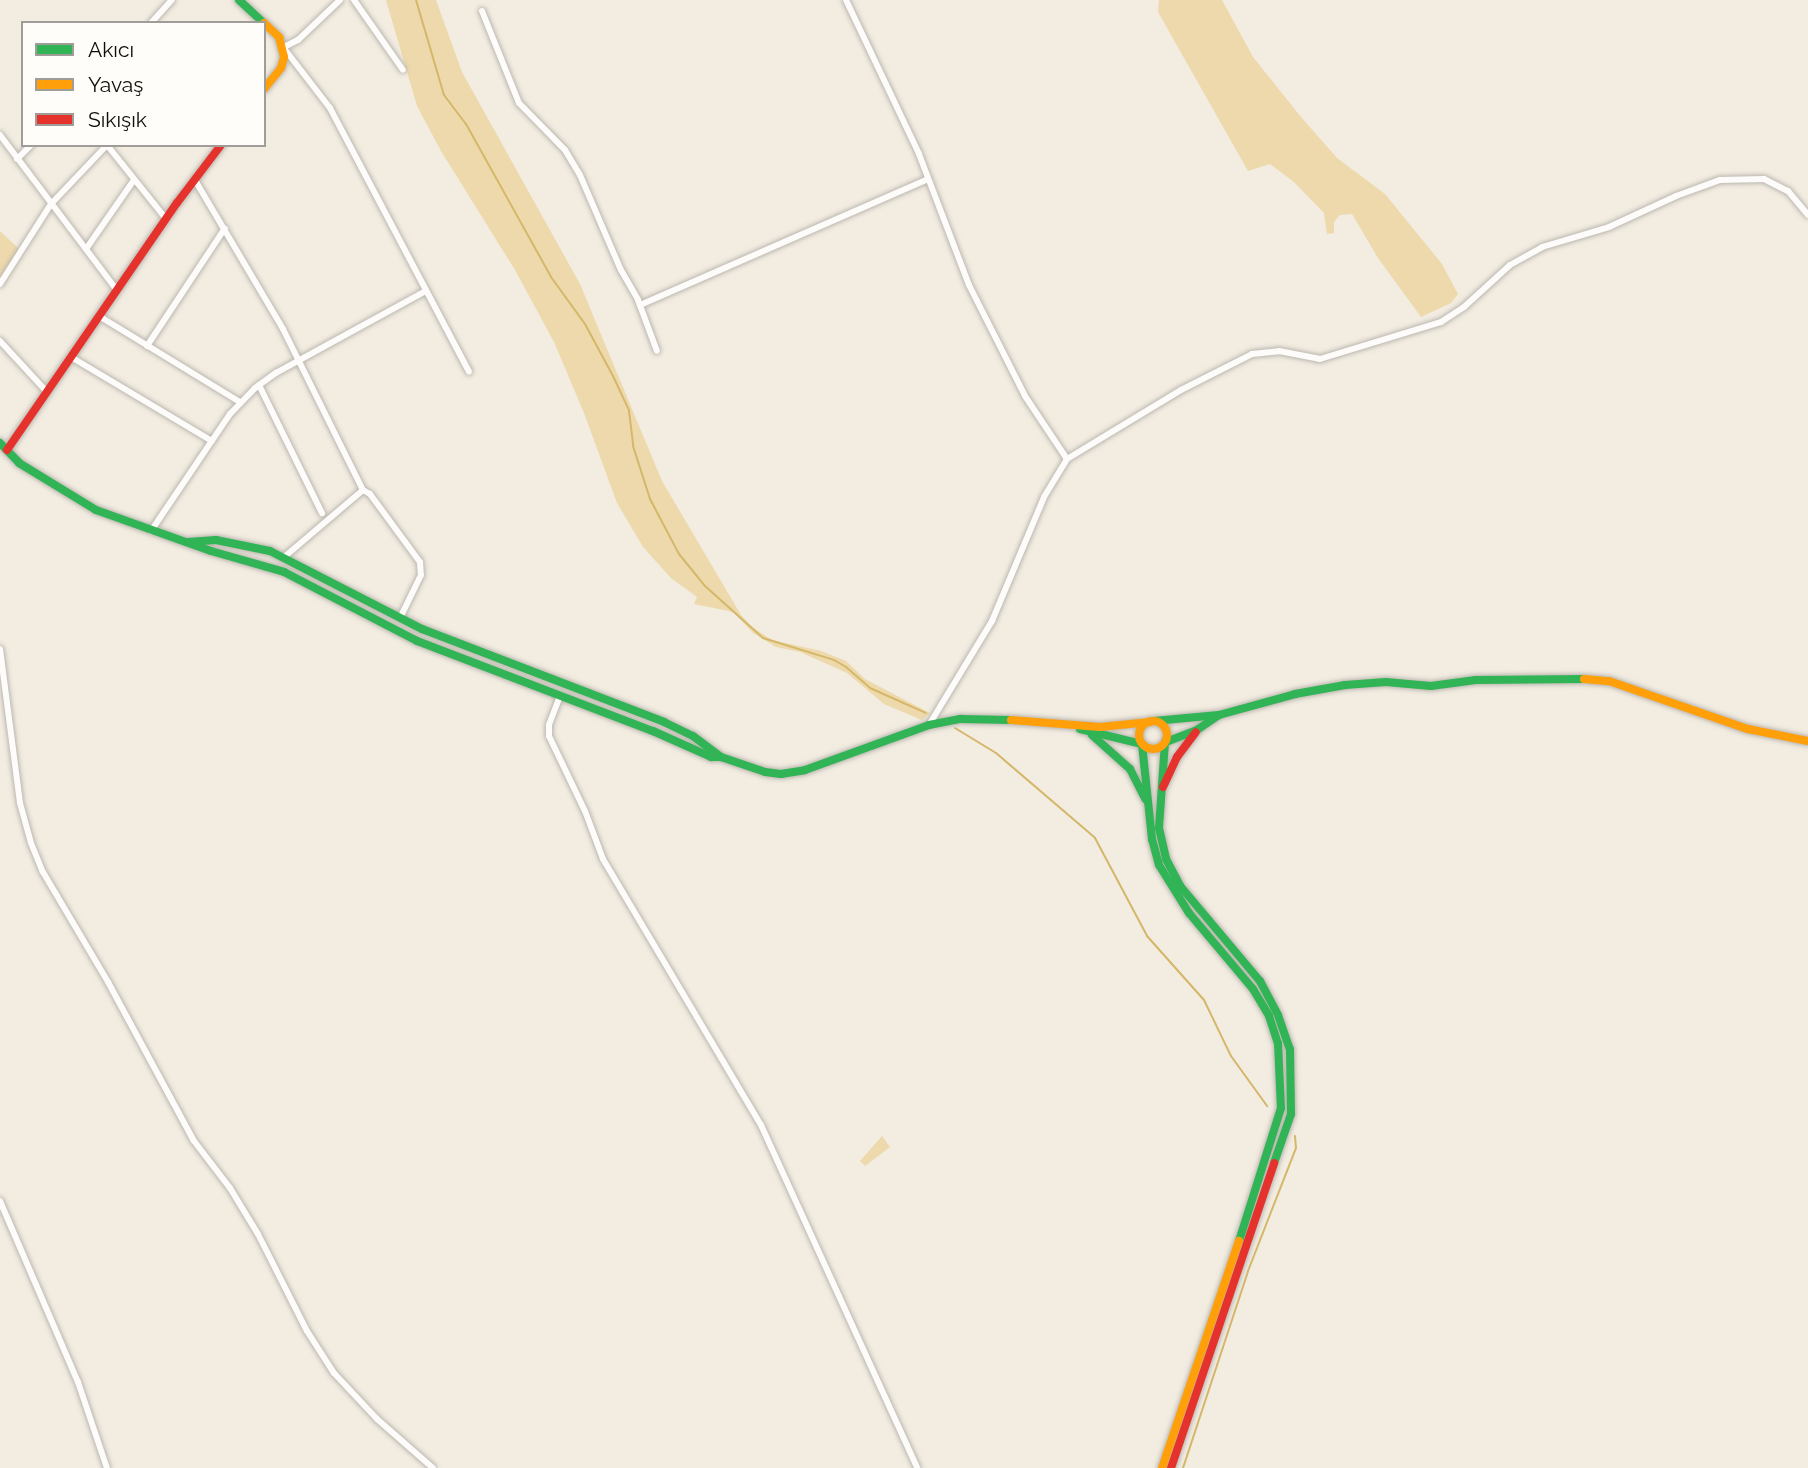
<!DOCTYPE html>
<meta charset="utf-8">
<style>
body{margin:0}
#map{position:relative;width:1808px;height:1468px;overflow:hidden;background:#f2ece1;font-family:Raleway,sans-serif}
div>[style]{position:absolute}
.green>*{inset:0;background:#edd9ac}
.stream>*{height:2px;margin:-1px;padding:0 1px;transform-origin:1px;border-radius:1px;background:#d5b769}
.roads{filter:drop-shadow(0 0 2px #bcb8b0) drop-shadow(0 0 2px #bcb8b0)}
.street>*{height:6px;margin:-3px;padding:0 3px;transform-origin:3px;border-radius:3px;background:#fdfcfa}
.fast>*{height:8px;margin:-4px;padding:0 4px;transform-origin:4px;border-radius:4px;background:#30b455}
.slow>*{height:8px;margin:-4px;padding:0 4px;transform-origin:4px;border-radius:4px;background:#ff9f0a}
.slow>.ring{margin:-4px;padding:0;box-sizing:content-box;background:none;border:8px solid #ff9f0a;border-radius:50%}
.jam>*{height:8px;margin:-4px;padding:0 4px;transform-origin:4px;border-radius:4px;background:#e5322d}
span{translate:-50% -50%;white-space:nowrap;text-align:center;line-height:1.15;-webkit-text-stroke:7px #fffdf9;paint-order:stroke}
.legend{position:absolute;left:21px;top:21px;width:245px;height:126px;box-sizing:border-box;background:#fffdf9;border:2px solid #a09d99;margin:0;padding:9px 12px;list-style:none;font-size:21px;color:#110e08}
.legend li{display:flex;align-items:center;gap:14px;height:35px}
.legend b{width:35px;border:2px solid #a09d99}
</style>
<div id="map">
<div class="green">
<div style="clip-path:polygon(386px 0,436px 0,462px 72px,580px 284px,662px 481px,741px 615px,752px 627px,772px 640px,821px 651px,846px 661px,865px 679px,930px 713px,922px 720px,884px 704px,847px 673px,800px 652px,776px 647px,753px 633px,733px 612px,694px 604px,697px 597px,671px 578px,643px 547px,617px 503px,584px 413px,554px 342px,515px 270px,441px 151px,417px 106px)"></div>
<div style="clip-path:polygon(1159px 0,1222px 0,1253px 57px,1301px 117px,1337px 158px,1385px 194px,1442px 264px,1458px 294px,1451px 303px,1421px 317px,1378px 258px,1352px 214px,1340px 215px,1334px 222px,1334px 233px,1327px 234px,1324px 213px,1294px 182px,1270px 164px,1248px 171px,1158px 12px)"></div>
<div style="clip-path:polygon(0 231px,21px 251px,0 282px)"></div>
<div style="clip-path:polygon(882px 1136px,890px 1147px,865px 1166px,860px 1161px)"></div>
</div>
<div class="stream">
<div style="left:416px;top:0;width:99px;rotate:73.6deg"></div>
<div style="left:444px;top:95px;width:36px;rotate:53deg"></div>
<div style="left:466px;top:124px;width:175px;rotate:60.9deg"></div>
<div style="left:551px;top:277px;width:58px;rotate:54.1deg"></div>
<div style="left:585px;top:324px;width:59px;rotate:61.7deg"></div>
<div style="left:613px;top:376px;width:38px;rotate:65deg"></div>
<div style="left:629px;top:411px;width:35px;rotate:83deg"></div>
<div style="left:633px;top:446px;width:56px;rotate:72.2deg"></div>
<div style="left:650px;top:499px;width:62px;rotate:62.2deg"></div>
<div style="left:679px;top:554px;width:41px;rotate:50.9deg"></div>
<div style="left:705px;top:586px;width:78px;rotate:41.9deg"></div>
<div style="left:763px;top:638px;width:74px;rotate:17.2deg"></div>
<div style="left:834px;top:660px;width:14px;rotate:30deg"></div>
<div style="left:846px;top:667px;width:32px;rotate:41deg"></div>
<div style="left:870px;top:688px;width:61px;rotate:24.1deg"></div>
<div style="left:955px;top:728px;width:48px;rotate:31.4deg"></div>
<div style="left:996px;top:753px;width:130px;rotate:40.6deg"></div>
<div style="left:1095px;top:838px;width:111px;rotate:62deg"></div>
<div style="left:1147px;top:936px;width:86px;rotate:48.3deg"></div>
<div style="left:1204px;top:1000px;width:62px;rotate:64.3deg"></div>
<div style="left:1231px;top:1056px;width:62px;rotate:54.2deg"></div>
<div style="left:1183px;top:1468px;width:207px;rotate:-71.7deg"></div>
<div style="left:1248px;top:1271px;width:132px;rotate:-68.7deg"></div>
<div style="left:1296px;top:1148px;width:12px;rotate:-95deg"></div>
</div>
<div class="roads">
<div class="street">
<div style="left:354px;top:0;width:85px;rotate:55deg"></div>
<div style="left:846px;top:0;width:170px;rotate:64.6deg"></div>
<div style="left:919px;top:154px;width:140px;rotate:69.1deg"></div>
<div style="left:969px;top:285px;width:124px;rotate:63.2deg"></div>
<div style="left:1025px;top:396px;width:76px;rotate:56.3deg"></div>
<div style="left:482px;top:11px;width:99px;rotate:68.1deg"></div>
<div style="left:519px;top:103px;width:66px;rotate:45.6deg"></div>
<div style="left:565px;top:150px;width:29px;rotate:59deg"></div>
<div style="left:580px;top:175px;width:103px;rotate:66.7deg"></div>
<div style="left:621px;top:270px;width:34px;rotate:60deg"></div>
<div style="left:638px;top:300px;width:54px;rotate:69.6deg"></div>
<div style="left:151px;top:23px;width:31px;rotate:-48deg"></div>
<div style="left:283px;top:47px;width:77px;rotate:52.4deg"></div>
<div style="left:330px;top:108px;width:298px;rotate:62.2deg"></div>
<div style="left:284px;top:47px;width:16px;rotate:-27deg"></div>
<div style="left:298px;top:40px;width:58px;rotate:-43.6deg"></div>
<div style="left:0;top:135px;width:194px;rotate:53deg"></div>
<div style="left:107px;top:145px;width:95px;rotate:51.4deg"></div>
<div style="left:17px;top:159px;width:20px;rotate:-45deg"></div>
<div style="left:195px;top:180px;width:173px;rotate:59.4deg"></div>
<div style="left:283px;top:329px;width:180px;rotate:63.6deg"></div>
<div style="left:363px;top:490px;width:8px;rotate:30deg"></div>
<div style="left:370px;top:494px;width:84px;rotate:53.7deg"></div>
<div style="left:420px;top:562px;width:13px;rotate:86deg"></div>
<div style="left:421px;top:575px;width:48px;rotate:116deg"></div>
<div style="left:86px;top:249px;width:84px;rotate:-55.2deg"></div>
<div style="left:0;top:284px;width:95px;rotate:-57.5deg"></div>
<div style="left:51px;top:204px;width:81px;rotate:-46.5deg"></div>
<div style="left:640px;top:305px;width:314px;rotate:-23.6deg"></div>
<div style="left:99px;top:316px;width:165px;rotate:31.4deg"></div>
<div style="left:0;top:341px;width:69px;rotate:47.3deg"></div>
<div style="left:147px;top:346px;width:141px;rotate:-56.5deg"></div>
<div style="left:71px;top:357px;width:164px;rotate:30.8deg"></div>
<div style="left:259px;top:385px;width:143px;rotate:63.8deg"></div>
<div style="left:151px;top:531px;width:141px;rotate:-56deg"></div>
<div style="left:230px;top:414px;width:36px;rotate:-46deg"></div>
<div style="left:255px;top:388px;width:26px;rotate:-36deg"></div>
<div style="left:276px;top:373px;width:171px;rotate:-28.7deg"></div>
<div style="left:283px;top:558px;width:105px;rotate:-40.4deg"></div>
<div style="left:0;top:649px;width:155px;rotate:82.6deg"></div>
<div style="left:20px;top:803px;width:41px;rotate:74.6deg"></div>
<div style="left:31px;top:843px;width:31px;rotate:68deg"></div>
<div style="left:43px;top:872px;width:128px;rotate:59.4deg"></div>
<div style="left:108px;top:982px;width:181px;rotate:61.6deg"></div>
<div style="left:194px;top:1141px;width:59px;rotate:52.5deg"></div>
<div style="left:230px;top:1188px;width:54px;rotate:58.7deg"></div>
<div style="left:258px;top:1234px;width:109px;rotate:63.2deg"></div>
<div style="left:307px;top:1331px;width:50px;rotate:57.3deg"></div>
<div style="left:334px;top:1373px;width:63px;rotate:46.9deg"></div>
<div style="left:377px;top:1419px;width:74px;rotate:41.2deg"></div>
<div style="left:560px;top:696px;width:31px;rotate:111deg"></div>
<div style="left:549px;top:725px;width:11px;rotate:90deg"></div>
<div style="left:549px;top:736px;width:83px;rotate:64.4deg"></div>
<div style="left:585px;top:811px;width:51px;rotate:69.4deg"></div>
<div style="left:603px;top:859px;width:309px;rotate:59.3deg"></div>
<div style="left:761px;top:1125px;width:377px;rotate:65.5deg"></div>
<div style="left:929px;top:725px;width:122px;rotate:-58.8deg"></div>
<div style="left:992px;top:621px;width:134px;rotate:-67.2deg"></div>
<div style="left:1044px;top:497px;width:44px;rotate:-58.8deg"></div>
<div style="left:1067px;top:459px;width:133px;rotate:-31.2deg"></div>
<div style="left:1181px;top:390px;width:80px;rotate:-26.9deg"></div>
<div style="left:1252px;top:354px;width:27px;rotate:-6deg"></div>
<div style="left:1279px;top:351px;width:42px;rotate:11deg"></div>
<div style="left:1320px;top:359px;width:127px;rotate:-17deg"></div>
<div style="left:1441px;top:322px;width:27px;rotate:-33deg"></div>
<div style="left:1464px;top:307px;width:62px;rotate:-42.4deg"></div>
<div style="left:1510px;top:265px;width:37px;rotate:-29deg"></div>
<div style="left:1542px;top:247px;width:70px;rotate:-16.6deg"></div>
<div style="left:1609px;top:227px;width:74px;rotate:-24.8deg"></div>
<div style="left:1676px;top:196px;width:47px;rotate:-20deg"></div>
<div style="left:1720px;top:180px;width:44px;rotate:-1.3deg"></div>
<div style="left:1764px;top:179px;width:27px;rotate:27deg"></div>
<div style="left:1788px;top:191px;width:31px;rotate:50deg"></div>
<div style="left:0;top:1201px;width:197px;rotate:66.7deg"></div>
<div style="left:78px;top:1382px;width:91px;rotate:71.4deg"></div>
</div>
<div class="fast">
<div style="left:239px;top:0;width:34px;rotate:43deg"></div>
<div style="left:0;top:443px;width:28px;rotate:46deg"></div>
<div style="left:19px;top:463px;width:90px;rotate:31.4deg"></div>
<div style="left:96px;top:510px;width:122px;rotate:19.6deg"></div>
<div style="left:211px;top:551px;width:76px;rotate:16deg"></div>
<div style="left:284px;top:572px;width:150px;rotate:27.4deg"></div>
<div style="left:417px;top:641px;width:253px;rotate:20.9deg"></div>
<div style="left:653px;top:731px;width:64px;rotate:24.1deg"></div>
<div style="left:711px;top:757px;width:9px"></div>
<div style="left:188px;top:542px;width:28px;rotate:-4deg"></div>
<div style="left:216px;top:540px;width:55px;rotate:11.5deg"></div>
<div style="left:270px;top:551px;width:171px;rotate:27.2deg"></div>
<div style="left:422px;top:629px;width:259px;rotate:21deg"></div>
<div style="left:664px;top:722px;width:32px;rotate:26deg"></div>
<div style="left:693px;top:736px;width:35px;rotate:37deg"></div>
<div style="left:721px;top:757px;width:46px;rotate:18.8deg"></div>
<div style="left:765px;top:772px;width:16px;rotate:7deg"></div>
<div style="left:781px;top:774px;width:24px;rotate:-9deg"></div>
<div style="left:805px;top:770px;width:132px;rotate:-19.9deg"></div>
<div style="left:929px;top:725px;width:32px;rotate:-11deg"></div>
<div style="left:960px;top:719px;width:51px;rotate:1.1deg"></div>
<div style="left:1219px;top:715px;width:27px;rotate:146deg"></div>
<div style="left:1197px;top:730px;width:34px;rotate:159deg"></div>
<div style="left:1165px;top:742px;width:86px;rotate:94deg"></div>
<div style="left:1159px;top:828px;width:32px;rotate:77deg"></div>
<div style="left:1166px;top:859px;width:32px;rotate:62deg"></div>
<div style="left:1181px;top:887px;width:123px;rotate:50deg"></div>
<div style="left:1260px;top:981px;width:38px;rotate:62deg"></div>
<div style="left:1278px;top:1015px;width:36px;rotate:71deg"></div>
<div style="left:1290px;top:1049px;width:65px;rotate:89.1deg"></div>
<div style="left:1291px;top:1114px;width:52px;rotate:109.1deg"></div>
<div style="left:1154px;top:721px;width:65px;rotate:-5.3deg"></div>
<div style="left:1219px;top:715px;width:79px;rotate:-15.4deg"></div>
<div style="left:1295px;top:694px;width:51px;rotate:-10.2deg"></div>
<div style="left:1345px;top:685px;width:41px;rotate:-4.2deg"></div>
<div style="left:1386px;top:682px;width:45px;rotate:5.1deg"></div>
<div style="left:1431px;top:686px;width:45px;rotate:-7.6deg"></div>
<div style="left:1476px;top:680px;width:108px;rotate:-0.5deg"></div>
<div style="left:1080px;top:729px;width:64px;rotate:13.6deg"></div>
<div style="left:1142px;top:744px;width:96px;rotate:84deg"></div>
<div style="left:1152px;top:839px;width:27px;rotate:75deg"></div>
<div style="left:1159px;top:865px;width:57px;rotate:58deg"></div>
<div style="left:1189px;top:913px;width:99px;rotate:49.9deg"></div>
<div style="left:1253px;top:989px;width:31px;rotate:59deg"></div>
<div style="left:1269px;top:1016px;width:28px;rotate:72deg"></div>
<div style="left:1278px;top:1043px;width:65px;rotate:87.4deg"></div>
<div style="left:1281px;top:1108px;width:139px;rotate:107.5deg"></div>
<div style="left:1092px;top:735px;width:51px;rotate:41.8deg"></div>
<div style="left:1130px;top:769px;width:34px;rotate:63deg"></div>
</div>
<div class="slow">
<div style="left:264px;top:23px;width:21px;rotate:43deg"></div>
<div style="left:279px;top:37px;width:21px;rotate:76deg"></div>
<div style="left:284px;top:57px;width:11px;rotate:105deg"></div>
<div style="left:281px;top:68px;width:27px;rotate:129deg"></div>
<div style="left:1584px;top:679px;width:25px;rotate:5deg"></div>
<div style="left:1609px;top:681px;width:147px;rotate:19.1deg"></div>
<div style="left:1748px;top:729px;width:61px;rotate:11.3deg"></div>
<div style="left:1011px;top:720px;width:89px;rotate:4.5deg"></div>
<div style="left:1100px;top:727px;width:50px;rotate:-5.7deg"></div>
<div class="ring" style="left:1139px;top:721px;width:20px;height:20px"></div>
<div style="left:1162px;top:1468px;width:240px;rotate:-71.3deg"></div>
</div>
<div class="jam">
<div style="left:7px;top:450px;width:300px;rotate:-55.5deg"></div>
<div style="left:177px;top:203px;width:73px;rotate:-52.8deg"></div>
<div style="left:1163px;top:787px;width:33px;rotate:-65deg"></div>
<div style="left:1177px;top:757px;width:31px;rotate:-53deg"></div>
<div style="left:1171px;top:1468px;width:322px;rotate:-71.3deg"></div>
</div>
</div>
<ul class="legend">
<li><b style="height:9px;background:#30b455"></b>Akıcı</li>
<li><b style="height:9px;background:#ff9f0a"></b>Yavaş</li>
<li><b style="height:9px;background:#e5322d"></b>Sıkışık</li>
</ul>
</div>
